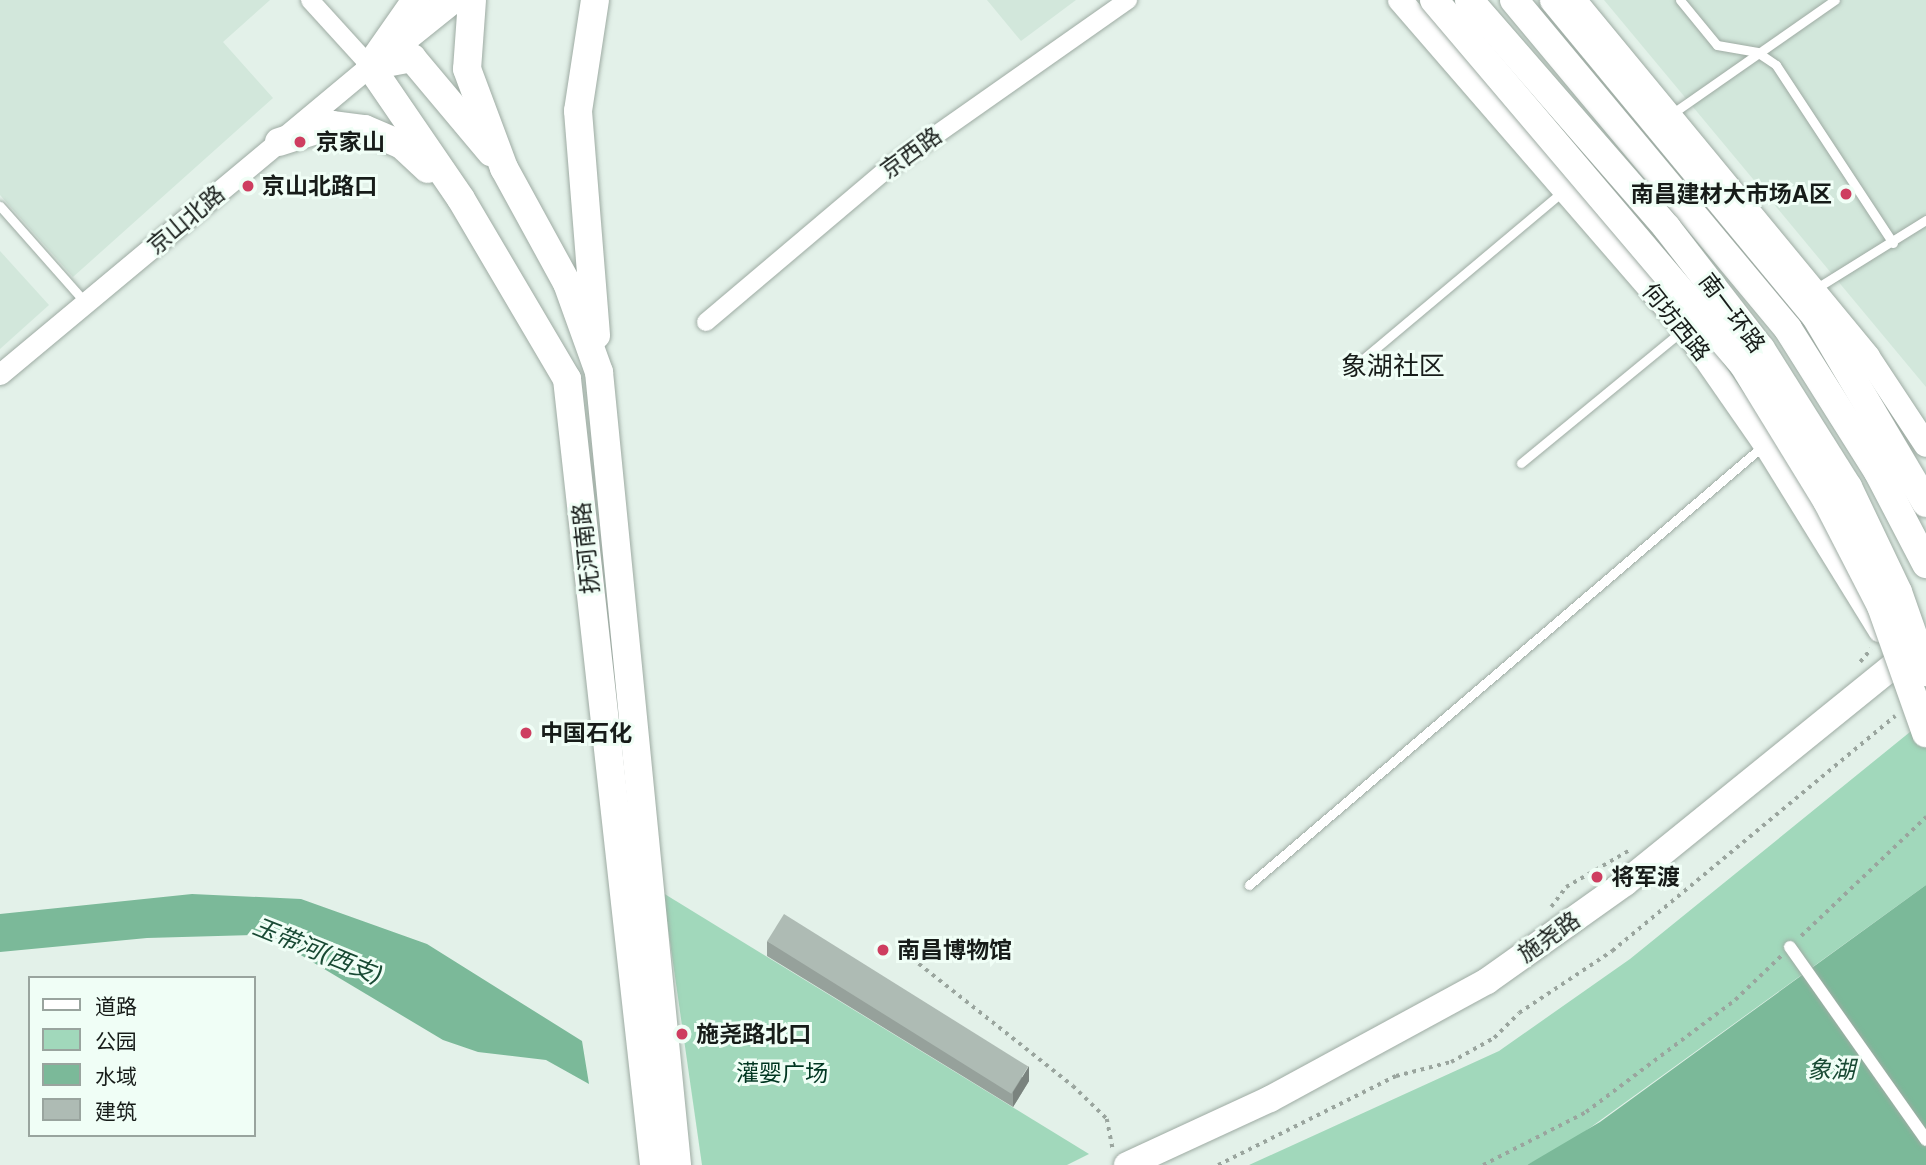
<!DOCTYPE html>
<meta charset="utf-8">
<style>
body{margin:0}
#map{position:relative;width:1926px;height:1165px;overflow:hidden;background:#e3f1e9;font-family:Inter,"Noto Sans SC",sans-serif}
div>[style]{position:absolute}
.built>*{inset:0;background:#d2e7db}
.green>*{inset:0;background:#a1d8bb}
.water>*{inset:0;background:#7bb999}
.path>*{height:3.5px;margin-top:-1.75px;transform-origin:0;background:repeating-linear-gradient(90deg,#9aa59e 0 3.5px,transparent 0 8.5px)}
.roads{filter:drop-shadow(0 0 2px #9eaba3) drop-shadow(0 0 2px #9eaba3)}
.service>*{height:9px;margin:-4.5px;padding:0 4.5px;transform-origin:4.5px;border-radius:4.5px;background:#fff}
.pedestrian>*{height:12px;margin:-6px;padding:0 6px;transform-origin:6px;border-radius:6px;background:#fff}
.minor>*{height:18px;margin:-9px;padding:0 9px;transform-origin:9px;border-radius:9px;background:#fff}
.tertiary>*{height:21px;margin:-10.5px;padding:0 10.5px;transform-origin:10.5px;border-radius:10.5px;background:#fff}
.secondary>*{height:24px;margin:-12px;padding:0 12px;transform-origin:12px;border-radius:12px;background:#fff}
.primary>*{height:26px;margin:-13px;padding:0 13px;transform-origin:13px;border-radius:13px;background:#fff}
.trunk>*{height:28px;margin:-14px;padding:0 14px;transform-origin:14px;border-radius:14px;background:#fff}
.bridges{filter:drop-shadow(0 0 2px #9eaba3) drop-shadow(0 0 2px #9eaba3)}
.trunk-bridge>*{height:28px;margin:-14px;padding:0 14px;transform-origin:14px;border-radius:14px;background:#fff}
.wall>*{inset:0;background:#96a19b}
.shaded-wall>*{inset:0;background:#7a837e}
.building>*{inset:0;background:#aebbb4;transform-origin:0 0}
.dots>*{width:19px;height:19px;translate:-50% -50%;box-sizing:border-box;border:4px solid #f0fef6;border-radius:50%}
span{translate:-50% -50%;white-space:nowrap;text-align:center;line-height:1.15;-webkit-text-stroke:6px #f0fef6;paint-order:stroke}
.poi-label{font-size:23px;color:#171c19;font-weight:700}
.left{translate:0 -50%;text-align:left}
.right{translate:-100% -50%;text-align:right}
.street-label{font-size:23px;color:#171c19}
.park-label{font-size:23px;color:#003621}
.water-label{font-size:24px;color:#194a34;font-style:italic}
.quarter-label{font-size:26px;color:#171c19}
.legend{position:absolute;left:28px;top:976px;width:228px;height:161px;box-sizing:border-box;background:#f0fef6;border:2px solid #99a49e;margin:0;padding:9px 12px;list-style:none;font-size:21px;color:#171c19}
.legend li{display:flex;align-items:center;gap:14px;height:35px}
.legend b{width:35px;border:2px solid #99a49e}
</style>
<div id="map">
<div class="built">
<div style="clip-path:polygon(0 0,270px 0,223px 42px,273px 98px,73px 277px,0 195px)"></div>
<div style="clip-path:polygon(987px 0,1076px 0,1021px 41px)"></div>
<div style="clip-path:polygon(1604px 0,1926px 0,1926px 387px)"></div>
<div style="clip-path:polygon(0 251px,49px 305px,0 349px)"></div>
</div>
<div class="green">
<div style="clip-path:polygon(1926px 719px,1926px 885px,1562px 1148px,1527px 1165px,1249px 1165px,1499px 1051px,1630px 959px)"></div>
<div style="clip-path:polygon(663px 893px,1089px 1154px,1067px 1165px,702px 1165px)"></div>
</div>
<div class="water">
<div style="clip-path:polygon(1926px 885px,1926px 1165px,1527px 1165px,1600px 1122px)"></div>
<div style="clip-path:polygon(192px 894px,301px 899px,427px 944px,582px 1041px,589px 1084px,546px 1060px,478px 1052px,443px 1040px,289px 948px,253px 935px,147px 938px,0 952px,0 914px)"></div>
</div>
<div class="path">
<div style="left:1860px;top:662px;width:17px;rotate:-50deg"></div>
<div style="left:1551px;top:907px;width:25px;rotate:-53deg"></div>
<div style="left:1566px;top:887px;width:72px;rotate:-30.1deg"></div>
<div style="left:1801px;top:936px;width:173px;rotate:-43.6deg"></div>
<div style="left:899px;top:948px;width:222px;rotate:38.4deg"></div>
<div style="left:1073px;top:1086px;width:47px;rotate:44.1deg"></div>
<div style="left:1107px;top:1119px;width:32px;rotate:79deg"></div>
<div style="left:1218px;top:1165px;width:199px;rotate:-26.6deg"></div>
<div style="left:1396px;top:1076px;width:57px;rotate:-14.3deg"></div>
<div style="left:1451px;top:1062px;width:49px;rotate:-29.2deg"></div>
<div style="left:1494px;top:1038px;width:35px;rotate:-45deg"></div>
<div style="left:1519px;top:1013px;width:112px;rotate:-33.7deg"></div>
<div style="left:1612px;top:951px;width:368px;rotate:-39.7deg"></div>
<div style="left:1483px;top:1165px;width:116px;rotate:-27.2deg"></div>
<div style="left:1586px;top:1112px;width:186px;rotate:-36.9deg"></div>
<div style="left:1735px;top:1000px;width:64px;rotate:-43.7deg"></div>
</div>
<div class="roads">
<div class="service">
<div style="left:1680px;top:0;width:58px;rotate:50.6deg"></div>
<div style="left:1717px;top:45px;width:41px;rotate:9.9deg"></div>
<div style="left:1757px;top:52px;width:23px;rotate:34deg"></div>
<div style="left:1776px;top:65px;width:213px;rotate:56.7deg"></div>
<div style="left:1670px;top:115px;width:201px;rotate:-34.9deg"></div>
<div style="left:0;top:206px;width:128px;rotate:48.5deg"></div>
<div style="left:1815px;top:289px;width:131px;rotate:-31.9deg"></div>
<div style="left:1363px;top:359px;width:261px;rotate:-40deg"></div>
<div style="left:1521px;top:463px;width:211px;rotate:-39.4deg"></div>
<div style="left:1249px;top:885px;width:677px;rotate:-40.51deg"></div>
</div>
<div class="pedestrian">
<div style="left:1790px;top:947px;width:236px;rotate:54.8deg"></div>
</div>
<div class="minor">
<div style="left:310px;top:0;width:89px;rotate:47.7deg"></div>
<div style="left:706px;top:322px;width:236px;rotate:-40.2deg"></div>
<div style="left:886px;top:170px;width:296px;rotate:-35.1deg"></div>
</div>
<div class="tertiary">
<div style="left:0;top:374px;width:481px;rotate:-39.8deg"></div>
</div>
<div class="secondary">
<div style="left:1400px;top:0;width:435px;rotate:49.1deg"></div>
<div style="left:1685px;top:329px;width:140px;rotate:55.2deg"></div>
<div style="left:1765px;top:444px;width:219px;rotate:58.3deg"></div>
<div style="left:1574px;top:0;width:462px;rotate:50.5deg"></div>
<div style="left:1868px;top:357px;width:105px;rotate:56.6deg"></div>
</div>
<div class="primary">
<div style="left:1127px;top:1165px;width:157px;rotate:-24.8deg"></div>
<div style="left:1270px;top:1099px;width:247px;rotate:-28.5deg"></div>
<div style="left:1487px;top:981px;width:169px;rotate:-35.4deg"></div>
<div style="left:1625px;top:883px;width:375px;rotate:-39deg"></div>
</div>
<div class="trunk">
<div style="left:416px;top:0;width:80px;rotate:124.9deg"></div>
<div style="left:370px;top:66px;width:161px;rotate:55.6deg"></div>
<div style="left:461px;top:199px;width:209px;rotate:59.5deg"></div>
<div style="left:567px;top:379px;width:791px;rotate:83.68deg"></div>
<div style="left:452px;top:0;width:105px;rotate:141.2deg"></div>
<div style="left:370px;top:66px;width:43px;rotate:-10.8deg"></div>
<div style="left:412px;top:58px;width:123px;rotate:50deg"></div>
<div style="left:472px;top:0;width:69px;rotate:94.1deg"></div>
<div style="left:467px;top:69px;width:106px;rotate:69.5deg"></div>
<div style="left:504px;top:168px;width:131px;rotate:61.3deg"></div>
<div style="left:567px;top:283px;width:95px;rotate:70.2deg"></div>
<div style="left:599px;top:372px;width:797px;rotate:84.38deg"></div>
<div style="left:595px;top:0;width:112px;rotate:98.7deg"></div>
<div style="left:578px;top:111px;width:225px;rotate:85.4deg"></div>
<div style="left:1514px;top:0;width:428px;rotate:50.2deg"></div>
<div style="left:1788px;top:329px;width:169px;rotate:57.8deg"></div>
<div style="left:1878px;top:472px;width:104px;rotate:62.4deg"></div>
<div style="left:1554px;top:0;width:411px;rotate:50.4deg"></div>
<div style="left:1816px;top:317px;width:216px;rotate:59.4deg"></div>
<div style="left:279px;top:142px;width:56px;rotate:-17.8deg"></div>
<div style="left:332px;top:125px;width:33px;rotate:7deg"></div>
<div style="left:365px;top:129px;width:40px;rotate:23.4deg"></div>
<div style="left:402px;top:145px;width:35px;rotate:43deg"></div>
</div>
</div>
<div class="bridges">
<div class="trunk-bridge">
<div style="left:1434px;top:0;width:477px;rotate:49.7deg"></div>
<div style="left:1743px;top:364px;width:161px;rotate:58.5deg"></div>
<div style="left:1827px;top:501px;width:118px;rotate:62.8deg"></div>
<div style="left:1881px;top:606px;width:135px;rotate:70.5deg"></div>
<div style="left:1469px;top:0;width:302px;rotate:49deg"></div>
<div style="left:1667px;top:228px;width:153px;rotate:52.2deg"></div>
<div style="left:1761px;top:349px;width:163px;rotate:57.8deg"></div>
<div style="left:1848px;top:487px;width:116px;rotate:64.5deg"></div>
<div style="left:1898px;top:592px;width:85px;rotate:70.7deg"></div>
</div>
</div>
<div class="wall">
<div style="clip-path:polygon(767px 941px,1029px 1081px,1013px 1107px,767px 956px)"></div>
</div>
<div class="shaded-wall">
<div style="clip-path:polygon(1029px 1066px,1029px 1081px,1013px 1107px,1013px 1092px)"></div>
</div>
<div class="building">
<div style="left:784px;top:914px;width:288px;height:32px;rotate:32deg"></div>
</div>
<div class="dots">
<div style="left:300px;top:142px;background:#ce3e60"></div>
<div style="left:248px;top:186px;background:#ce3e60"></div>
<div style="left:1846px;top:194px;background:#ce3e60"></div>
<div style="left:526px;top:733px;background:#ce3e60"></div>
<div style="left:1597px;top:877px;background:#ce3e60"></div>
<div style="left:883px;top:950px;background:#ce3e60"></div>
<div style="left:682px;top:1034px;background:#ce3e60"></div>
</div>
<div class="poi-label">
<span class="left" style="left:316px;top:142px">京家山</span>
<span class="left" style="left:262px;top:186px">京山北路口</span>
<span class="right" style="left:1832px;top:194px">南昌建材大市场A区</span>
<span class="left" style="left:540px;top:733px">中国石化</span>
<span class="left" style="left:1611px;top:877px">将军渡</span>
<span class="left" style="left:897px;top:950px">南昌博物馆</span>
<span class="left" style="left:696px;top:1034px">施尧路北口</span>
</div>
<div class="street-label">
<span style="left:911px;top:153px;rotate:-36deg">京西路</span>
<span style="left:186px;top:220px;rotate:-40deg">京山北路</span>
<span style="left:1732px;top:313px;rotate:53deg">南一环路</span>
<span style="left:1676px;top:322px;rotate:51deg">何坊西路</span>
<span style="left:586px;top:548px;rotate:-96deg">抚河南路</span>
<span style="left:1549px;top:937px;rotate:-35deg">施尧路</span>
</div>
<div class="park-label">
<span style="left:782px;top:1073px">灌婴广场</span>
</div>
<div class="water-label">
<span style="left:318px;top:951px;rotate:22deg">玉带河(西支)</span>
<span style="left:1831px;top:1070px">象湖</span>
</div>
<div class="quarter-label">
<span style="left:1393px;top:366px">象湖社区</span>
</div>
<ul class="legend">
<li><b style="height:9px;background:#fff"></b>道路</li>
<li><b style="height:19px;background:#a1d8bb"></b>公园</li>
<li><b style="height:19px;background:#7bb999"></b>水域</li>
<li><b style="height:19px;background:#aebbb4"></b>建筑</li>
</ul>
</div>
